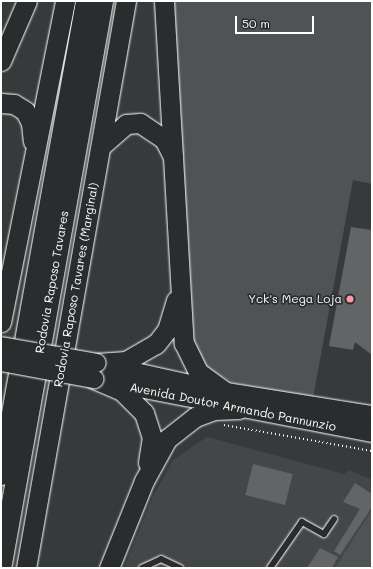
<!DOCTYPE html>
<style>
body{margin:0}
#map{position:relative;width:373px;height:569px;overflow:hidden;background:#373a3b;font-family:Mali,sans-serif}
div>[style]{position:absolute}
.built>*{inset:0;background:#444748}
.green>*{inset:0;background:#505354}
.building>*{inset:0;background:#636465;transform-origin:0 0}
.path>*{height:2px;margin-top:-1px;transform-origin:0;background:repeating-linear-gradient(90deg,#fff 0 1px,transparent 0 4px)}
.roads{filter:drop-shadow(0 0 1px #fff) drop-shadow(0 0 1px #fff)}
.service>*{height:6px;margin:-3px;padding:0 3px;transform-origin:3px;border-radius:3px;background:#2a2d2e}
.primary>*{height:18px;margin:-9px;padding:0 9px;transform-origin:9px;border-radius:9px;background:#2a2d2e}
.trunk>*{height:19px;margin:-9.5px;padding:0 9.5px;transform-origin:9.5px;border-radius:9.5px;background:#2a2d2e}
.motorway>*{height:21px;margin:-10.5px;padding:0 10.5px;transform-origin:10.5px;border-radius:10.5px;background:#2a2d2e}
.bridges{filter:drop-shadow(0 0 1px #fff) drop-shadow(0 0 1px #fff)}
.primary-bridge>*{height:18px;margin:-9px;padding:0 9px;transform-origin:9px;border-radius:9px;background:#2a2d2e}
.dots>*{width:11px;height:11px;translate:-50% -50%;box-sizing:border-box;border:2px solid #2a2d2e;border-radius:50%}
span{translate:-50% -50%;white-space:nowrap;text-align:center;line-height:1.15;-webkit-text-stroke:3.5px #2a2d2e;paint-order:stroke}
.street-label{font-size:12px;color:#fff}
.poi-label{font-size:12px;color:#fff}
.right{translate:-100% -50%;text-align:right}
.frame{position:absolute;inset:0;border:2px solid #fff;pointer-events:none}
.scale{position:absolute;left:235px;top:16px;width:79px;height:18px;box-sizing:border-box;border:2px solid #fff;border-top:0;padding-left:5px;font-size:12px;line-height:14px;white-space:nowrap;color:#fff;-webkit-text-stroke:3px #2a2d2e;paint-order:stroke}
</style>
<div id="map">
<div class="built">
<div style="clip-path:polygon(207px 437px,344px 474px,349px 470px,372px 480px,372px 509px,335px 568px,124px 568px,153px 496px,173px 460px)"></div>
</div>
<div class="green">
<div style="clip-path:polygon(171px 1px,372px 1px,372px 184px,353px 180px,313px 398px,233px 383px,208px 369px,194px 351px)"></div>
<div style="clip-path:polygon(372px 509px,372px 568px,335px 568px)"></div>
</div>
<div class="building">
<div style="clip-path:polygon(351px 227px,372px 230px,372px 355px,355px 342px,353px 350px,329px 346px)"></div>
<div style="left:253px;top:464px;width:41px;height:32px;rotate:14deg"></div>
<div style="clip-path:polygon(355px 483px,372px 494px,372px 507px,340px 555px,334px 551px,360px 509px,343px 502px)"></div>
<div style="clip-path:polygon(320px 548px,338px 557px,332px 568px,307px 568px)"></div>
</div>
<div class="path">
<div style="left:224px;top:425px;width:150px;rotate:10deg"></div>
</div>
<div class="roads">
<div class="service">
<div style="left:142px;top:568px;width:21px;rotate:-25deg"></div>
<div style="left:161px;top:559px;width:21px;rotate:25deg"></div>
<div style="left:270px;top:568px;width:56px;rotate:-55.2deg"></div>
<div style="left:302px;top:522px;width:25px;rotate:29deg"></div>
<div style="left:324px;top:534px;width:18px;rotate:-56deg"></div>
</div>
<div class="primary">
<div style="left:104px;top:365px;width:125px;rotate:12.5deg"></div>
<div style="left:226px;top:392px;width:148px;rotate:9deg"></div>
<div style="left:108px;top:382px;width:269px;rotate:10.9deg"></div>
</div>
<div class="trunk">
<div style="left:164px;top:1px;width:343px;rotate:86.7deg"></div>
<div style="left:184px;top:343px;width:32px;rotate:64deg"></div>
<div style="left:198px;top:372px;width:34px;rotate:36deg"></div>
<div style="left:1px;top:61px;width:65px;rotate:-66.6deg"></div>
<div style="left:1px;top:103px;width:13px;rotate:4deg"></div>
<div style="left:14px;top:104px;width:13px;rotate:32deg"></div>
<div style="left:25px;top:111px;width:13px;rotate:63deg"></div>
<div style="left:31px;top:123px;width:18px;rotate:84deg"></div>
<div style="left:101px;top:146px;width:33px;rotate:-41deg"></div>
<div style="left:126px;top:124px;width:14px;rotate:-4deg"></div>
<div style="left:140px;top:123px;width:29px;rotate:34deg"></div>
<div style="left:164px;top:139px;width:20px;rotate:63deg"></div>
<div style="left:1px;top:322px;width:327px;rotate:-78.7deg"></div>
<div style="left:97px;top:363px;width:29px;rotate:-4deg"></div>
<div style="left:126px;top:361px;width:34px;rotate:-30deg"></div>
<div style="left:156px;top:344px;width:18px;rotate:-52deg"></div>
<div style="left:167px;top:330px;width:31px;rotate:-73deg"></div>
<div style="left:94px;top:379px;width:30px;rotate:23deg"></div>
<div style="left:122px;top:391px;width:31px;rotate:45deg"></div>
<div style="left:144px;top:413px;width:25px;rotate:72deg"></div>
<div style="left:152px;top:437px;width:26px;rotate:99deg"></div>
<div style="left:26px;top:568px;width:576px;rotate:-80deg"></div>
<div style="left:109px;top:568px;width:94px;rotate:-68.1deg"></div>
<div style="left:144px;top:481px;width:48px;rotate:-61.3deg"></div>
<div style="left:167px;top:439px;width:36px;rotate:-38deg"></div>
<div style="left:195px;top:417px;width:20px;rotate:-20deg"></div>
<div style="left:214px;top:410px;width:25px;rotate:-2deg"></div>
</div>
<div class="motorway">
<div style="left:1px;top:474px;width:481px;rotate:-79.8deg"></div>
<div style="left:1px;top:563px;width:571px;rotate:-79.81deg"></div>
</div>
</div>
<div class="bridges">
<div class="primary-bridge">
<div style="left:1px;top:346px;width:97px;rotate:10deg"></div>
<div style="left:1px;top:362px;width:95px;rotate:10.4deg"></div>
</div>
</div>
<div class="dots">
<div style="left:350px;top:299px;background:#ff9aa2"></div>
</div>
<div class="street-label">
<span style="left:52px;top:282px;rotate:-80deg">Rodovia Raposo Tavares</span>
<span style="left:76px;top:285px;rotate:-80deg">Rodovia Raposo Tavares (Marginal)</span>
<span style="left:233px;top:407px;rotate:11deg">Avenida Doutor Armando Pannunzio</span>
</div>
<div class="poi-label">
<span class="right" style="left:342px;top:299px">Yck's Mega Loja</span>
</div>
<div class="frame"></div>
<div class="scale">50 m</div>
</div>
